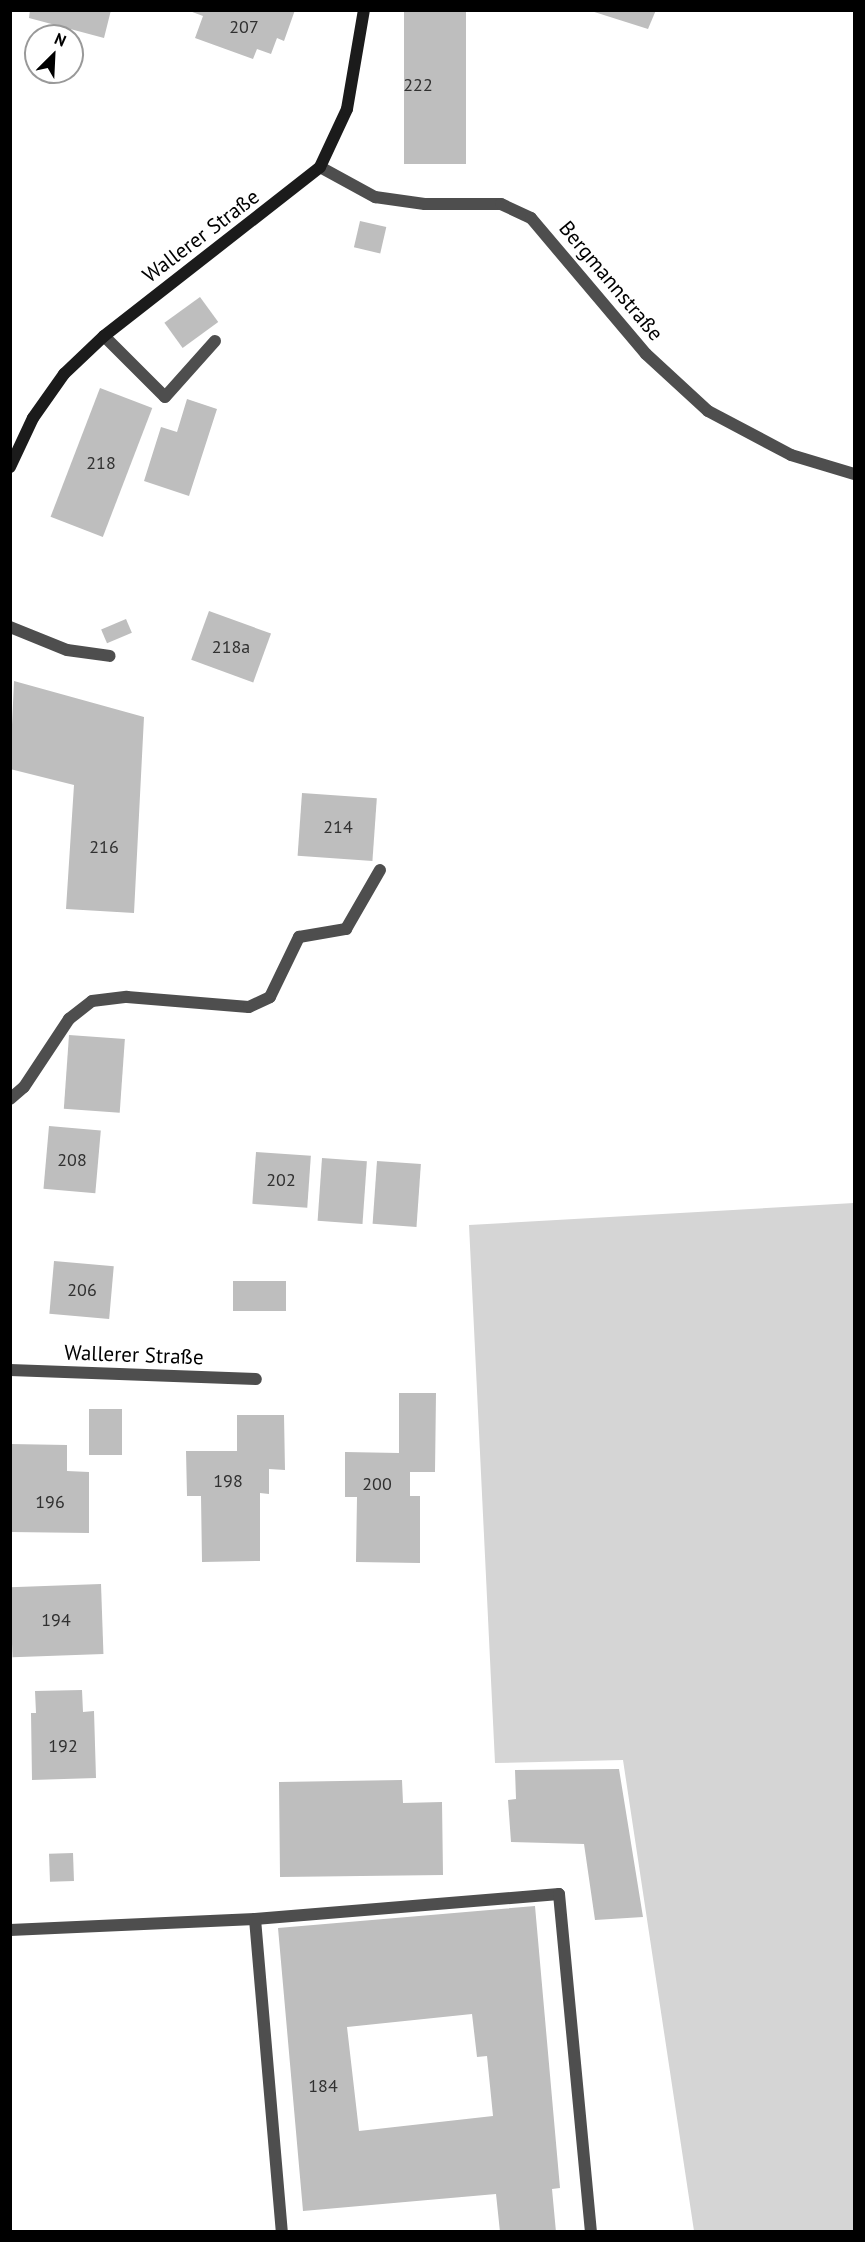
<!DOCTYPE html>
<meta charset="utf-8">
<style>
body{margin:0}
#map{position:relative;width:865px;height:2242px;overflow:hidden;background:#fff;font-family:"PT Sans",sans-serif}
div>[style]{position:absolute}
.green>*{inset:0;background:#d5d5d5}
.building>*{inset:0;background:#bebebe;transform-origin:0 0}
.lane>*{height:12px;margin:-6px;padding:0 6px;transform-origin:6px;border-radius:6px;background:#4e4e4e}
.street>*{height:12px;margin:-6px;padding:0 6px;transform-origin:6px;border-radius:6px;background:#4e4e4e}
.secondary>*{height:12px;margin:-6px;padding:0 6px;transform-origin:6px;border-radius:6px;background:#1b1b1b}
span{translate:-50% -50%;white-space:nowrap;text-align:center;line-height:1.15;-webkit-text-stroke:5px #fff;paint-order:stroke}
.number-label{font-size:18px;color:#303030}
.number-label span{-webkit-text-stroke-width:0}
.street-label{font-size:21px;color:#000}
.frame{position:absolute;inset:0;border:12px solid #000;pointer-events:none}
.north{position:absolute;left:24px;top:24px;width:60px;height:60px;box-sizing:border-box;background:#fff;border:2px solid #999;border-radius:50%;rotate:24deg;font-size:16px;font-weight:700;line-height:24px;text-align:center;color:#000}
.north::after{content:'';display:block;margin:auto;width:21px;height:27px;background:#000;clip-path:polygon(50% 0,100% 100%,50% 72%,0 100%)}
</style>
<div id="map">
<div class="green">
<div style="clip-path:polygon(854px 1203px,854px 2231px,694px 2231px,623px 1760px,495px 1763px,469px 1225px)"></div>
</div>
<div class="building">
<div style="clip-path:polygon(30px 10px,111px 10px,104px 38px,29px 18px)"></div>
<div style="clip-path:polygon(187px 10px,295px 10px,284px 41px,277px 38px,271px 54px,257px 49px,253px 59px,195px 38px,203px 16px)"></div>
<div style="left:404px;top:10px;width:62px;height:154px"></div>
<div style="clip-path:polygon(588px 10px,656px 10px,648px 29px)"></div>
<div style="left:360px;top:221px;width:27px;height:27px;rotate:13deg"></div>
<div style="left:200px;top:297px;width:31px;height:44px;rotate:54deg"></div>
<div style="left:100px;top:388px;width:56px;height:138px;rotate:21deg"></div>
<div style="clip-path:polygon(187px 399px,217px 409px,189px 496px,144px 481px,161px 427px,177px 432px)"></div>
<div style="left:209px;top:611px;width:66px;height:52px;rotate:20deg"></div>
<div style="left:126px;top:619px;width:15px;height:27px;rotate:67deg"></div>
<div style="clip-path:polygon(14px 681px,144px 717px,134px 913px,66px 909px,74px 785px,10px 769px)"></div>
<div style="left:302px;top:793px;width:75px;height:63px;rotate:4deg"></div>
<div style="left:69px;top:1035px;width:56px;height:74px;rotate:4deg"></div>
<div style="left:49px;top:1126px;width:52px;height:63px;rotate:5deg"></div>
<div style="left:256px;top:1152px;width:55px;height:52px;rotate:4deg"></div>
<div style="left:322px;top:1158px;width:45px;height:63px;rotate:4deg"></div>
<div style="left:377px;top:1161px;width:44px;height:63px;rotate:4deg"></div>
<div style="left:54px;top:1261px;width:60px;height:53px;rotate:5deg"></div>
<div style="left:233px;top:1281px;width:53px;height:30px"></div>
<div style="clip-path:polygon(399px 1393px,436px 1393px,435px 1472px,410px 1472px,410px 1496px,420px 1496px,420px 1563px,356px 1562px,357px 1497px,345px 1497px,345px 1452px,399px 1453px)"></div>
<div style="left:89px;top:1409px;width:33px;height:46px"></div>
<div style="clip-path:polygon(237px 1415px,284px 1415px,285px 1470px,269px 1469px,269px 1494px,260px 1493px,260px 1561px,202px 1562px,201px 1496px,187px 1496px,186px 1451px,237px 1451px)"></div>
<div style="clip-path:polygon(10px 1444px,67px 1445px,67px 1471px,89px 1472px,89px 1533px,10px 1532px)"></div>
<div style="left:101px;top:1584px;width:70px;height:91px;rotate:88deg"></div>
<div style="clip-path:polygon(82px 1690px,83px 1712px,94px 1711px,96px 1778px,32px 1780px,31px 1713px,36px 1713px,35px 1691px)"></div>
<div style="clip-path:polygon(619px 1769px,643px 1917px,595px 1920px,584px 1844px,511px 1842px,508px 1800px,516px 1799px,515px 1770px)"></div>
<div style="clip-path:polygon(402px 1780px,403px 1803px,442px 1802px,443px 1875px,280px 1877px,279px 1782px)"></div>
<div style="left:73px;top:1853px;width:28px;height:24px;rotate:88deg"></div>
<div style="clip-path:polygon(evenodd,535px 1906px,560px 2188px,552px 2189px,556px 2232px,500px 2232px,496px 2194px,303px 2211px,278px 1928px,535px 1906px,472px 2014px,477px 2057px,487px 2056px,493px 2116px,359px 2131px,347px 2027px,472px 2014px)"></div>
</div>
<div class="lane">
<div style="left:320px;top:167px;width:63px;rotate:28.6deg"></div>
<div style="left:375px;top:197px;width:50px;rotate:8deg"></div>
<div style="left:425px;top:204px;width:76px"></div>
<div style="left:501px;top:204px;width:33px;rotate:25deg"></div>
<div style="left:531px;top:218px;width:178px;rotate:49.8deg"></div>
<div style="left:646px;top:354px;width:84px;rotate:42.6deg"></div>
<div style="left:708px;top:411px;width:94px;rotate:27.9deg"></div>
<div style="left:791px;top:455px;width:66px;rotate:16.8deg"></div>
<div style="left:104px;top:336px;width:86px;rotate:45deg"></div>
<div style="left:165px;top:397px;width:75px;rotate:-48.2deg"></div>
<div style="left:10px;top:627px;width:61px;rotate:22deg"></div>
<div style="left:67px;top:650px;width:43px;rotate:7.9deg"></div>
<div style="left:10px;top:1099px;width:18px;rotate:-41deg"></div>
<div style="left:24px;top:1087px;width:82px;rotate:-56.5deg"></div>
<div style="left:69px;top:1019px;width:29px;rotate:-38deg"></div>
<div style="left:92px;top:1001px;width:35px;rotate:-7deg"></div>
<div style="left:127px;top:997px;width:122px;rotate:4.7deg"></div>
<div style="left:249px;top:1007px;width:23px;rotate:-25deg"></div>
<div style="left:270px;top:997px;width:67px;rotate:-64.2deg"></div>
<div style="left:299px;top:937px;width:48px;rotate:-9.7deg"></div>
<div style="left:346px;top:929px;width:68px;rotate:-60deg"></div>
<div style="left:255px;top:1919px;width:305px;rotate:-4.7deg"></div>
<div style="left:559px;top:1894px;width:340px;rotate:84.6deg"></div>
<div style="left:10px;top:1930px;width:245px;rotate:-2.6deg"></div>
<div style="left:255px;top:1919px;width:314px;rotate:85.1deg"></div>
</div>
<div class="street">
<div style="left:10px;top:1370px;width:246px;rotate:2.1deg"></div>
</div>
<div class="secondary">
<div style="left:10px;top:467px;width:54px;rotate:-64.9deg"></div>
<div style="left:33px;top:418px;width:54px;rotate:-54.8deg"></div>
<div style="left:64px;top:374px;width:55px;rotate:-43.5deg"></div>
<div style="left:104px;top:336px;width:274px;rotate:-38deg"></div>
<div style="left:320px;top:167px;width:64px;rotate:-65deg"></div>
<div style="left:347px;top:109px;width:100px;rotate:-80.3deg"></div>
</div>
<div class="number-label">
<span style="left:244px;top:27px">207</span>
<span style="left:418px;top:85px">222</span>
<span style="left:101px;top:463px">218</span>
<span style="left:231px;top:647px">218a</span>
<span style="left:338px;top:827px">214</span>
<span style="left:104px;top:847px">216</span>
<span style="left:72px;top:1160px">208</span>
<span style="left:281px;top:1180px">202</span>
<span style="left:82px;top:1290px">206</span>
<span style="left:228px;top:1481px">198</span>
<span style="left:377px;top:1484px">200</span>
<span style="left:50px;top:1502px">196</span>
<span style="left:56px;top:1620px">194</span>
<span style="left:63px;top:1746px">192</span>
<span style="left:323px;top:2086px">184</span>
</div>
<div class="street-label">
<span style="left:201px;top:236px;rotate:-37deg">Wallerer Straße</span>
<span style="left:611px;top:281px;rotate:50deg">Bergmannstraße</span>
<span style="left:134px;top:1355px;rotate:2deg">Wallerer Straße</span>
</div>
<div class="frame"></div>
<div class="north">N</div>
</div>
